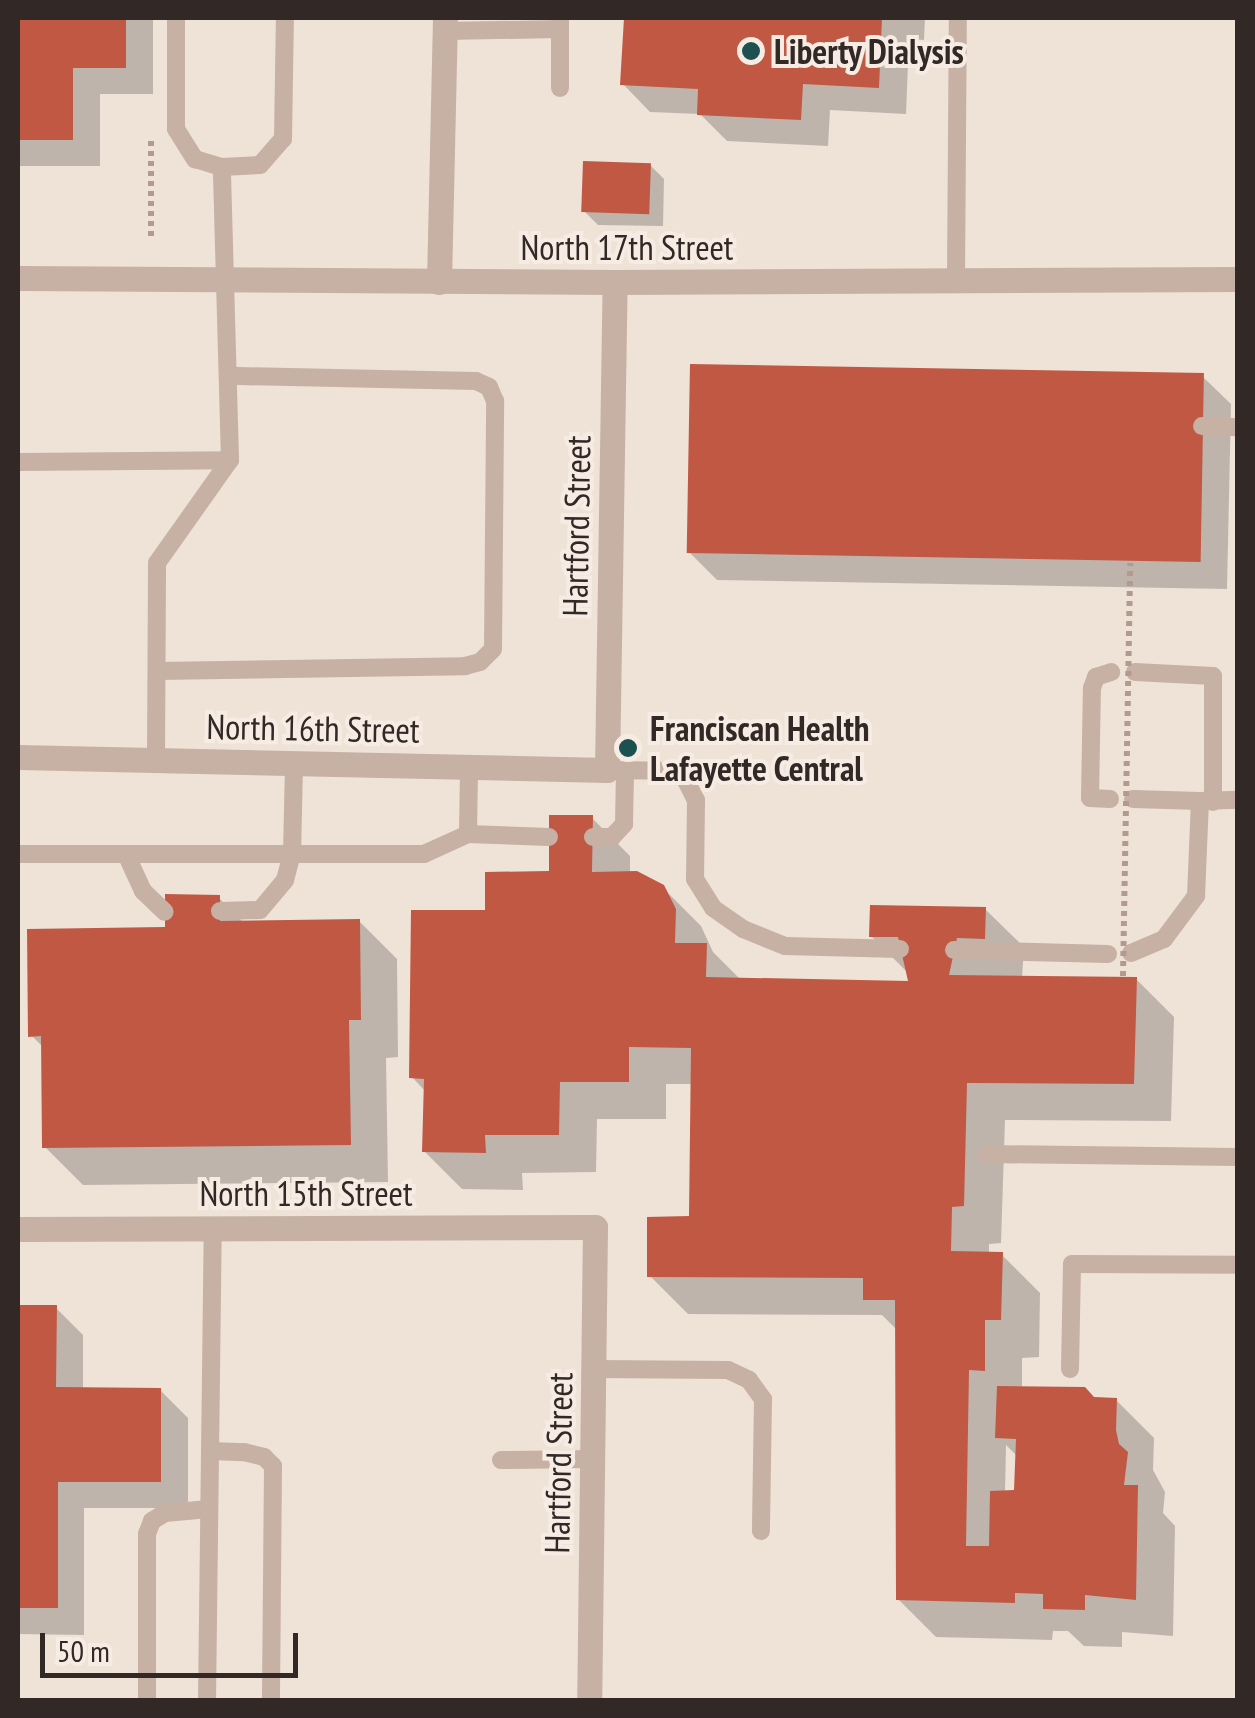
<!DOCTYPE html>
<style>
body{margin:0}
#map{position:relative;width:1255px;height:1718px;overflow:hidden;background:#efe2d7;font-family:"PT Sans Narrow",sans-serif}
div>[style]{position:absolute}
.shadow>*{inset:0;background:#0003}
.building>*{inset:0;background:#c05844;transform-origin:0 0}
.path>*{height:6px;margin-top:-3px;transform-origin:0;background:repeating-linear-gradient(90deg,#b29b8e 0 5px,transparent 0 10px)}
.service>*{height:18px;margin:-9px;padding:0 9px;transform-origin:9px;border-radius:9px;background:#c6b1a4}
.minor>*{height:25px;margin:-12.5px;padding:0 12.5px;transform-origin:12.5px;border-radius:12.5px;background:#c6b1a4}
.path-bridge>*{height:6px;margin-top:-3px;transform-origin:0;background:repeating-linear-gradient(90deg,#b29b8e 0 5px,transparent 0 10px)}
.dots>*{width:28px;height:28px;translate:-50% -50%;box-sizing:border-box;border:5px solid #f7ece3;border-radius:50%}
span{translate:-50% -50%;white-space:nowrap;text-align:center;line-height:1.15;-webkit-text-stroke:8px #f7ece3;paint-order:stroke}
.poi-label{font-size:35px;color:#322825;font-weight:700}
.left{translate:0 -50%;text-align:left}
.street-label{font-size:35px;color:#322825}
.frame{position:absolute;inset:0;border:20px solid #322825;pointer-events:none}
.scale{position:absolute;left:40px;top:1633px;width:258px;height:45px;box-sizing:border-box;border:5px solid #322825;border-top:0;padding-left:12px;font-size:30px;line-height:35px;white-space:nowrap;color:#322825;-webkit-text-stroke:8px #f7ece3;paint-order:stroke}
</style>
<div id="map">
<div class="shadow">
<div style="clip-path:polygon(18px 18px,153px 18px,153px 94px,100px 94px,100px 166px,18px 166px)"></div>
<div style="clip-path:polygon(626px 18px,925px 18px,924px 40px,909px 39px,906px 114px,830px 110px,828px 146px,727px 141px,700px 114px,650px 112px,623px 84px)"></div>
<div style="clip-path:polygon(650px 165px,664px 179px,663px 226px,598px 225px,584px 211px)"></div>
<div style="clip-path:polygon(1203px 377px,1231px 404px,1227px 589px,717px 580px,689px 552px)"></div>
<div style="clip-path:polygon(evenodd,592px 818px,630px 856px,630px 874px,662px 887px,701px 926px,713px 952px,741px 980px,911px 984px,909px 974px,871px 936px,985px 909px,1024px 947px,1022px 978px,1136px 979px,1174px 1017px,1171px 1121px,1005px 1120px,1001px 1243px,989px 1244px,989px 1255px,1002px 1255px,1040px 1293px,1039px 1357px,1022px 1358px,1022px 1388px,1116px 1400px,1154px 1438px,1153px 1470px,1165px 1492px,1163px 1513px,1175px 1526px,1173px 1636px,1122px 1632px,1122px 1647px,1084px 1646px,1068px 1631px,1053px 1631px,1052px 1640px,936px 1637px,898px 1599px,898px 1331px,882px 1315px,688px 1314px,650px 1276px,692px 1219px,693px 1084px,666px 1084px,666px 1119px,597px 1119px,596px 1172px,522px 1173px,523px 1190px,462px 1189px,424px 1151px,426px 1092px,412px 1077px,488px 913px,552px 873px,592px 818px,1006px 1445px,1018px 1457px,1016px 1492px,1005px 1493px,1006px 1445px)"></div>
<div style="clip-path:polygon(219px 898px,244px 923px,359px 921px,397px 959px,398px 1057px,386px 1058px,388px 1182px,83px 1185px,45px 1147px,44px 1048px,31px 1035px)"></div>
<div style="clip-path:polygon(18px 1308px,56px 1308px,83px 1335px,83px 1390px,160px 1390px,188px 1418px,188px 1508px,84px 1508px,84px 1635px,18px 1634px)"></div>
</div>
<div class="building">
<div style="clip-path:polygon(18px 18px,126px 18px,126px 68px,73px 68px,73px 140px,18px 140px)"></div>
<div style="clip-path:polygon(624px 18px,882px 18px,879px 88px,803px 84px,801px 120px,697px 115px,698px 89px,620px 85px)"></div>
<div style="left:583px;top:161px;width:68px;height:51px;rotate:2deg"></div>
<div style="left:690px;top:364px;width:514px;height:189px;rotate:1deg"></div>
<div style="clip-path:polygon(549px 815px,593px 815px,592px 872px,637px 871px,664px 885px,676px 909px,675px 943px,707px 943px,706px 977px,908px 981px,898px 937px,869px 937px,870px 905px,986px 907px,985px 939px,957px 938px,949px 975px,1137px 977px,1134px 1084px,967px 1083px,964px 1206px,952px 1207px,951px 1251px,1003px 1252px,1001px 1320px,985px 1320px,985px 1371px,969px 1370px,966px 1546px,989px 1546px,990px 1491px,1014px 1490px,1016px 1439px,995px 1438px,997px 1386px,1085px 1387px,1094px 1397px,1117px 1398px,1116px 1430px,1119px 1444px,1128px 1452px,1124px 1485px,1138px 1485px,1136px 1600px,1085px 1595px,1085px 1610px,1043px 1609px,1043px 1594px,1015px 1593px,1015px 1603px,896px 1600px,895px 1300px,863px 1300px,863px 1278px,647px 1277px,647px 1217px,689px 1216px,691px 1048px,629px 1047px,629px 1082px,560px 1082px,559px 1135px,485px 1135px,486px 1153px,422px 1152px,424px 1079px,409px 1078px,411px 910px,485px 910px,485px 872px,549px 871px)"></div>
<div style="clip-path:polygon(165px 894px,220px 895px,220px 921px,360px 919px,361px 1020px,349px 1020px,351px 1145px,42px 1148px,41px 1036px,28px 1037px,27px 929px,165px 927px)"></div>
<div style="clip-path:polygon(18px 1305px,57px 1305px,56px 1387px,161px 1388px,161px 1482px,58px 1482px,58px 1608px,18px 1608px)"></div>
</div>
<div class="path">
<div style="left:151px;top:236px;width:97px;rotate:-90deg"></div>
</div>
<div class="service">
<div style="left:176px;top:18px;width:111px;rotate:90deg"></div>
<div style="left:176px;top:129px;width:36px;rotate:58deg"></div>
<div style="left:195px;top:159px;width:28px;rotate:17deg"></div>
<div style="left:222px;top:167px;width:38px;rotate:-3deg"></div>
<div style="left:260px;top:165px;width:35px;rotate:-49deg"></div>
<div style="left:283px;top:139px;width:121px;rotate:-89.1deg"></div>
<div style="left:560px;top:18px;width:70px;rotate:90deg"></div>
<div style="left:445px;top:31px;width:115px;rotate:-1deg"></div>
<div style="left:956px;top:280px;width:262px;rotate:-89.6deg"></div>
<div style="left:1202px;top:426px;width:36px;rotate:2deg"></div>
<div style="left:18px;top:462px;width:212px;rotate:-0.5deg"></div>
<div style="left:157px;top:671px;width:308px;rotate:-0.9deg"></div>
<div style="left:465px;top:666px;width:16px;rotate:-15deg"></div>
<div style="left:480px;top:662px;width:18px;rotate:-45deg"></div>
<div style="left:493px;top:649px;width:248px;rotate:-89.5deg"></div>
<div style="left:495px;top:401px;width:15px;rotate:-113deg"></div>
<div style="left:489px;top:387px;width:14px;rotate:-155deg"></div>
<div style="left:476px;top:381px;width:245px;rotate:-178.8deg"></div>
<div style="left:1135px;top:672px;width:78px;rotate:2.9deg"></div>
<div style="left:1213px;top:676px;width:126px;rotate:90deg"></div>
<div style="left:156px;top:760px;width:197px;rotate:-89.7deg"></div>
<div style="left:157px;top:563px;width:126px;rotate:-54.7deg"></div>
<div style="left:230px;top:460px;width:293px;rotate:-91.6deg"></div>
<div style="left:607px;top:770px;width:74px;rotate:0.8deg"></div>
<div style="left:681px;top:771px;width:33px;rotate:63deg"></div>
<div style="left:696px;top:800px;width:79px;rotate:90.7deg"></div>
<div style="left:695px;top:879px;width:34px;rotate:58deg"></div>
<div style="left:713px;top:908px;width:37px;rotate:35deg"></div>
<div style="left:743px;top:929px;width:45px;rotate:22deg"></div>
<div style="left:785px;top:946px;width:115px;rotate:1.5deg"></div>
<div style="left:1110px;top:799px;width:20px;rotate:-177deg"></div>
<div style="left:1090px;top:798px;width:110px;rotate:-89deg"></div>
<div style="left:1092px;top:688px;width:12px;rotate:-70deg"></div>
<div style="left:1096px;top:677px;width:16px;rotate:-18deg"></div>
<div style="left:1133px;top:799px;width:67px;rotate:1.7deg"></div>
<div style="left:468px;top:834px;width:67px;rotate:-89.1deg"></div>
<div style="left:593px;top:837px;width:19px"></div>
<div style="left:612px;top:837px;width:18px;rotate:-47deg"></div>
<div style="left:624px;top:824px;width:53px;rotate:-88.9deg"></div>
<div style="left:18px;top:854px;width:406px"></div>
<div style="left:424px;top:854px;width:48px;rotate:-24.4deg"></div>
<div style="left:468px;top:834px;width:81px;rotate:2.1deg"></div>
<div style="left:126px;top:854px;width:41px;rotate:65.3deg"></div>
<div style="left:143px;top:891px;width:30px;rotate:44deg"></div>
<div style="left:220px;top:911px;width:40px;rotate:-1.4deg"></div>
<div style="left:260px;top:910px;width:39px;rotate:-50deg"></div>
<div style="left:285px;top:880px;width:27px;rotate:-75deg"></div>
<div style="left:292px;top:854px;width:91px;rotate:-88.7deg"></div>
<div style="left:954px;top:950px;width:154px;rotate:1.5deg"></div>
<div style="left:1131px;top:953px;width:36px;rotate:-23deg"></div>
<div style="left:1164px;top:939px;width:54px;rotate:-53.3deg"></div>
<div style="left:1196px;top:896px;width:95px;rotate:-87.6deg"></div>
<div style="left:1200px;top:801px;width:38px;rotate:-2deg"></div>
<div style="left:987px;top:1154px;width:251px;rotate:0.7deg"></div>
<div style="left:594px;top:1369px;width:134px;rotate:0.4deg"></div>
<div style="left:728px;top:1370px;width:23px;rotate:25deg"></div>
<div style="left:749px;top:1380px;width:24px;rotate:54deg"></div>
<div style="left:763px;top:1399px;width:132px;rotate:90.9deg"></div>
<div style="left:1070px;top:1369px;width:105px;rotate:-88.9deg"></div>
<div style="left:1072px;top:1264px;width:166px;rotate:0.3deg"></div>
<div style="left:210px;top:1451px;width:34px;rotate:2deg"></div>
<div style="left:244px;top:1452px;width:21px;rotate:14deg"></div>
<div style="left:264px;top:1457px;width:13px;rotate:45deg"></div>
<div style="left:273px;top:1466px;width:234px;rotate:90.5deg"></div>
<div style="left:501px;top:1460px;width:91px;rotate:-0.6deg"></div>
<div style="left:147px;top:1700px;width:166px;rotate:-90deg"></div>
<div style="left:147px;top:1534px;width:14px;rotate:-69deg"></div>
<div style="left:152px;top:1521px;width:15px;rotate:-32deg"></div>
<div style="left:165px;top:1513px;width:44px;rotate:-5.2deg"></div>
<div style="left:207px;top:1700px;width:472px;rotate:-89.3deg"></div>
</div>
<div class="minor">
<div style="left:18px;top:278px;width:597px;rotate:0.38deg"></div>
<div style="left:615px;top:282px;width:623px;rotate:-0.28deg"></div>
<div style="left:439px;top:282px;width:264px;rotate:-88.7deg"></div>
<div style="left:18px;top:757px;width:589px;rotate:1.26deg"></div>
<div style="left:607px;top:770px;width:488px;rotate:-89.1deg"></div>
<div style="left:18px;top:1229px;width:577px;rotate:-0.2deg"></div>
<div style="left:595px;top:1227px;width:473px;rotate:90.7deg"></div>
</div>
<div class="path-bridge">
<div style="left:1123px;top:976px;width:413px;rotate:-89deg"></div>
</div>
<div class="dots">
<div style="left:751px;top:51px;background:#1d5150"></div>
<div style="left:628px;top:748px;background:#1d5150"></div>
</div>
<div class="poi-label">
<span class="left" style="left:774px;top:51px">Liberty Dialysis</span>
<span class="left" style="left:650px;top:748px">Franciscan Health<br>Lafayette Central</span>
</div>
<div class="street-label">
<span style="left:627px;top:247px">North 17th Street</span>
<span style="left:576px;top:526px;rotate:-89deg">Hartford Street</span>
<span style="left:313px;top:728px;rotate:1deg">North 16th Street</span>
<span style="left:306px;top:1193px">North 15th Street</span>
<span style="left:558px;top:1463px;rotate:-89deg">Hartford Street</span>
</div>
<div class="frame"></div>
<div class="scale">50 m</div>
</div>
